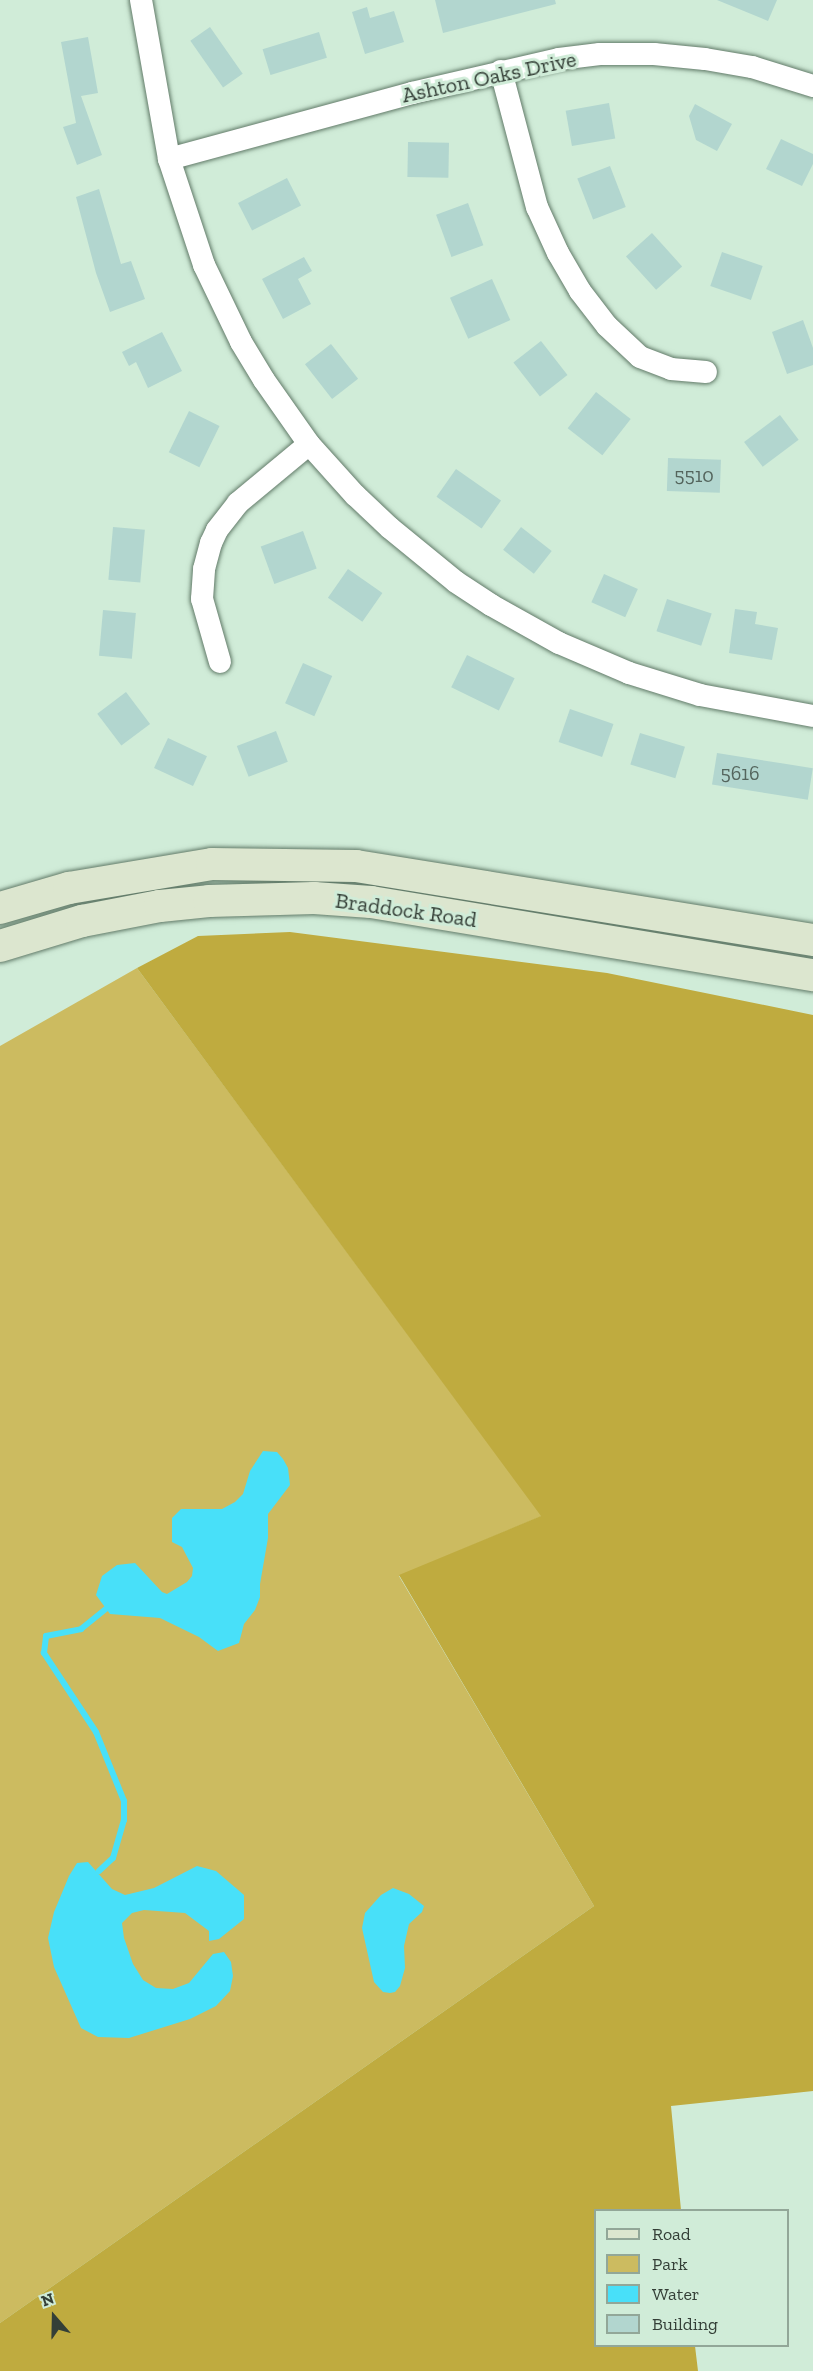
<!DOCTYPE html>
<style>
body{margin:0}
#map{position:relative;width:813px;height:2371px;overflow:hidden;background:#d0ecd8;font-family:"Zilla Slab",serif}
div>[style]{position:absolute}
.green>*{inset:0;background:#ccbb60}
.forest>*{inset:0;background:#bfab3f}
.water>*{inset:0;background:#48e0f9}
.stream>*{height:6px;margin:-3px;padding:0 3px;transform-origin:3px;border-radius:3px;background:#48e0f9}
.building>*{inset:0;background:#b2d6cf;transform-origin:0 0}
.roads{filter:drop-shadow(0 0 2px #627b69) drop-shadow(0 0 2px #627b69)}
.minor>*{height:22px;margin:-11px;padding:0 11px;transform-origin:11px;border-radius:11px;background:#fff}
.secondary>*{height:32px;margin:-16px;padding:0 16px;transform-origin:16px;border-radius:16px;background:#dce6cf}
span{translate:-50% -50%;white-space:nowrap;text-align:center;line-height:1.15;-webkit-text-stroke:6px #d0ecd8;paint-order:stroke}
.number-label{font-size:20px;color:#54655d}
.number-label span{-webkit-text-stroke-width:0}
.street-label{font-size:22px;color:#343f37}
.legend{position:absolute;left:594px;top:2209px;width:195px;height:138px;box-sizing:border-box;background:#d0ecd8;border:2px solid #92a798;margin:0;padding:8px 10px;list-style:none;font-size:18px;color:#343f37}
.legend li{display:flex;align-items:center;gap:12px;height:30px}
.legend b{width:30px;border:2px solid #92a798}
.north{position:absolute;left:24px;top:2287px;width:60px;height:60px;-webkit-text-stroke:4px #d0ecd8;paint-order:stroke;rotate:340deg;font-size:16px;font-weight:700;line-height:24px;text-align:center;color:#343f37}
.north::after{content:'';display:block;margin:auto;width:21px;height:27px;background:#343f37;clip-path:polygon(50% 0,100% 100%,50% 72%,0 100%)}
</style>
<div id="map">
<div class="green">
<div style="clip-path:polygon(137px 968px,542px 1516px,399px 1576px,594px 1906px,0 2323px,0 1046px)"></div>
</div>
<div class="forest">
<div style="clip-path:polygon(290px 932px,607px 973px,813px 1015px,813px 2091px,671px 2106px,681px 2210px,596px 2210px,596px 2346px,695px 2346px,698px 2371px,0 2371px,0 2323px,594px 1906px,399px 1575px,541px 1516px,137px 968px,198px 936px)"></div>
</div>
<div class="water">
<div style="clip-path:polygon(263px 1451px,277px 1452px,283px 1459px,288px 1468px,290px 1485px,268px 1514px,268px 1538px,260px 1584px,260px 1597px,255px 1610px,244px 1624px,239px 1643px,218px 1651px,199px 1637px,160px 1618px,110px 1614px,96px 1595px,102px 1576px,117px 1565px,135px 1563px,162px 1592px,167px 1594px,187px 1582px,192px 1576px,193px 1568px,182px 1547px,172px 1542px,172px 1518px,181px 1509px,222px 1509px,235px 1502px,243px 1494px,250px 1471px)"></div>
<div style="clip-path:polygon(88px 1862px,112px 1889px,125px 1895px,154px 1888px,197px 1866px,216px 1871px,244px 1895px,244px 1919px,219px 1939px,209px 1941px,209px 1931px,185px 1913px,144px 1910px,132px 1913px,122px 1923px,124px 1938px,133px 1964px,143px 1980px,156px 1988px,173px 1989px,189px 1983px,213px 1954px,224px 1952px,231px 1962px,233px 1976px,230px 1991px,216px 2006px,190px 2019px,129px 2038px,98px 2037px,81px 2028px,54px 1967px,48px 1938px,54px 1912px,69px 1876px,77px 1863px)"></div>
<div style="clip-path:polygon(393px 1888px,409px 1894px,424px 1906px,422px 1912px,409px 1924px,404px 1946px,405px 1968px,400px 1986px,395px 1992px,390px 1993px,383px 1992px,374px 1982px,362px 1928px,365px 1913px,381px 1895px)"></div>
</div>
<div class="stream">
<div style="left:99px;top:1871px;width:19px;rotate:-43deg"></div>
<div style="left:113px;top:1858px;width:40px;rotate:-74deg"></div>
<div style="left:124px;top:1820px;width:19px;rotate:-90deg"></div>
<div style="left:124px;top:1801px;width:74px;rotate:-112.1deg"></div>
<div style="left:96px;top:1732px;width:95px;rotate:-123.4deg"></div>
<div style="left:44px;top:1653px;width:17px;rotate:-83deg"></div>
<div style="left:46px;top:1636px;width:36px;rotate:-11deg"></div>
<div style="left:81px;top:1629px;width:33px;rotate:-39deg"></div>
</div>
<div class="building">
<div style="clip-path:polygon(435px 0,555px 0,556px 4px,443px 33px)"></div>
<div style="clip-path:polygon(717px 0,777px 0,768px 21px)"></div>
<div style="clip-path:polygon(367px 7px,370px 18px,394px 11px,404px 42px,365px 54px,352px 12px)"></div>
<div style="left:210px;top:27px;width:57px;height:24px;rotate:55deg"></div>
<div style="left:319px;top:32px;width:27px;height:59px;rotate:73deg"></div>
<div style="clip-path:polygon(88px 37px,98px 93px,81px 96px,102px 155px,77px 165px,63px 127px,76px 123px,61px 42px)"></div>
<div style="left:609px;top:103px;width:36px;height:44px;rotate:80deg"></div>
<div style="clip-path:polygon(695px 104px,732px 124px,717px 151px,696px 140px,689px 116px)"></div>
<div style="clip-path:polygon(781px 139px,813px 154px,813px 164px,802px 186px,766px 169px)"></div>
<div style="left:408px;top:142px;width:41px;height:35px;rotate:1deg"></div>
<div style="left:610px;top:166px;width:44px;height:35px;rotate:69deg"></div>
<div style="left:287px;top:178px;width:31px;height:55px;rotate:63deg"></div>
<div style="clip-path:polygon(99px 189px,121px 264px,131px 261px,145px 299px,110px 312px,96px 273px,76px 197px)"></div>
<div style="left:468px;top:203px;width:45px;height:34px;rotate:70deg"></div>
<div style="left:652px;top:233px;width:45px;height:35px;rotate:48deg"></div>
<div style="left:722px;top:252px;width:43px;height:36px;rotate:19deg"></div>
<div style="clip-path:polygon(304px 257px,312px 271px,298px 279px,311px 304px,283px 319px,262px 279px)"></div>
<div style="left:492px;top:279px;width:45px;height:46px;rotate:66deg"></div>
<div style="clip-path:polygon(803px 320px,813px 348px,813px 365px,787px 374px,772px 332px)"></div>
<div style="clip-path:polygon(162px 332px,182px 371px,148px 388px,136px 362px,129px 366px,122px 352px)"></div>
<div style="left:541px;top:341px;width:43px;height:35px;rotate:52deg"></div>
<div style="left:331px;top:344px;width:44px;height:33px;rotate:52deg"></div>
<div style="left:596px;top:392px;width:44px;height:46px;rotate:38deg"></div>
<div style="left:189px;top:411px;width:34px;height:46px;rotate:26deg"></div>
<div style="left:780px;top:415px;width:31px;height:45px;rotate:53deg"></div>
<div style="left:668px;top:458px;width:53px;height:33px;rotate:2deg"></div>
<div style="left:456px;top:469px;width:55px;height:34px;rotate:35deg"></div>
<div style="left:113px;top:527px;width:32px;height:53px;rotate:5deg"></div>
<div style="left:521px;top:527px;width:39px;height:29px;rotate:38deg"></div>
<div style="left:303px;top:531px;width:40px;height:45px;rotate:70deg"></div>
<div style="left:348px;top:569px;width:42px;height:35px;rotate:35deg"></div>
<div style="left:604px;top:574px;width:37px;height:31px;rotate:24deg"></div>
<div style="left:667px;top:599px;width:47px;height:34px;rotate:18deg"></div>
<div style="clip-path:polygon(735px 609px,757px 612px,755px 624px,778px 628px,772px 660px,729px 653px)"></div>
<div style="left:103px;top:610px;width:33px;height:46px;rotate:5deg"></div>
<div style="left:467px;top:655px;width:53px;height:36px;rotate:26deg"></div>
<div style="left:303px;top:663px;width:32px;height:44px;rotate:24deg"></div>
<div style="left:126px;top:692px;width:40px;height:36px;rotate:53deg"></div>
<div style="left:570px;top:709px;width:46px;height:35px;rotate:19deg"></div>
<div style="left:276px;top:731px;width:33px;height:42px;rotate:69deg"></div>
<div style="left:640px;top:733px;width:47px;height:33px;rotate:17deg"></div>
<div style="left:168px;top:738px;width:43px;height:33px;rotate:25deg"></div>
<div style="left:717px;top:753px;width:97px;height:32px;rotate:9deg"></div>
</div>
<div class="roads">
<div class="minor">
<div style="left:141px;top:0;width:161px;rotate:80deg"></div>
<div style="left:169px;top:159px;width:112px;rotate:71.7deg"></div>
<div style="left:204px;top:265px;width:85px;rotate:64.3deg"></div>
<div style="left:241px;top:342px;width:44px;rotate:58.8deg"></div>
<div style="left:264px;top:380px;width:78px;rotate:54.9deg"></div>
<div style="left:309px;top:444px;width:69px;rotate:48deg"></div>
<div style="left:355px;top:495px;width:48px;rotate:43.3deg"></div>
<div style="left:390px;top:528px;width:85px;rotate:39.3deg"></div>
<div style="left:456px;top:582px;width:42px;rotate:33.3deg"></div>
<div style="left:491px;top:605px;width:78px;rotate:29.2deg"></div>
<div style="left:559px;top:643px;width:76px;rotate:23.2deg"></div>
<div style="left:629px;top:673px;width:74px;rotate:17.2deg"></div>
<div style="left:700px;top:695px;width:115px;rotate:10.5deg"></div>
<div style="left:501px;top:71px;width:141px;rotate:75.2deg"></div>
<div style="left:537px;top:207px;width:51px;rotate:65.5deg"></div>
<div style="left:558px;top:253px;width:44px;rotate:59.9deg"></div>
<div style="left:580px;top:291px;width:44px;rotate:52.4deg"></div>
<div style="left:607px;top:326px;width:45px;rotate:43.2deg"></div>
<div style="left:640px;top:357px;width:33px;rotate:21deg"></div>
<div style="left:671px;top:369px;width:35px;rotate:5deg"></div>
<div style="left:169px;top:159px;width:252px;rotate:-15.2deg"></div>
<div style="left:412px;top:93px;width:151px;rotate:-13deg"></div>
<div style="left:559px;top:59px;width:41px;rotate:-7deg"></div>
<div style="left:600px;top:54px;width:54px"></div>
<div style="left:654px;top:54px;width:51px;rotate:5.6deg"></div>
<div style="left:705px;top:59px;width:48px;rotate:9.7deg"></div>
<div style="left:752px;top:67px;width:64px;rotate:17.3deg"></div>
<div style="left:220px;top:662px;width:66px;rotate:-105.9deg"></div>
<div style="left:202px;top:599px;width:30px;rotate:-86deg"></div>
<div style="left:204px;top:569px;width:27px;rotate:-75deg"></div>
<div style="left:211px;top:543px;width:14px;rotate:-65deg"></div>
<div style="left:217px;top:530px;width:34px;rotate:-52deg"></div>
<div style="left:238px;top:503px;width:92px;rotate:-39.7deg"></div>
</div>
<div class="secondary">
<div style="left:0;top:908px;width:72px;rotate:-16.2deg"></div>
<div style="left:69px;top:888px;width:145px;rotate:-9.5deg"></div>
<div style="left:212px;top:864px;width:144px;rotate:0.8deg"></div>
<div style="left:356px;top:866px;width:463px;rotate:9.2deg"></div>
<div style="left:0;top:946px;width:86px;rotate:-17deg"></div>
<div style="left:82px;top:921px;width:79px;rotate:-10.9deg"></div>
<div style="left:160px;top:906px;width:49px;rotate:-5.8deg"></div>
<div style="left:209px;top:901px;width:105px;rotate:-1.6deg"></div>
<div style="left:314px;top:898px;width:57px;rotate:4deg"></div>
<div style="left:371px;top:902px;width:448px;rotate:9.4deg"></div>
</div>
</div>
<div class="number-label">
<span style="left:694px;top:475px">5510</span>
<span style="left:740px;top:773px">5616</span>
</div>
<div class="street-label">
<span style="left:489px;top:77px;rotate:-12deg">Ashton Oaks Drive</span>
<span style="left:406px;top:910px;rotate:8deg">Braddock Road</span>
</div>
<ul class="legend">
<li><b style="height:8px;background:#dce6cf"></b>Road</li>
<li><b style="height:16px;background:#ccbb60"></b>Park</li>
<li><b style="height:16px;background:#48e0f9"></b>Water</li>
<li><b style="height:16px;background:#b2d6cf"></b>Building</li>
</ul>
<div class="north">N</div>
</div>
